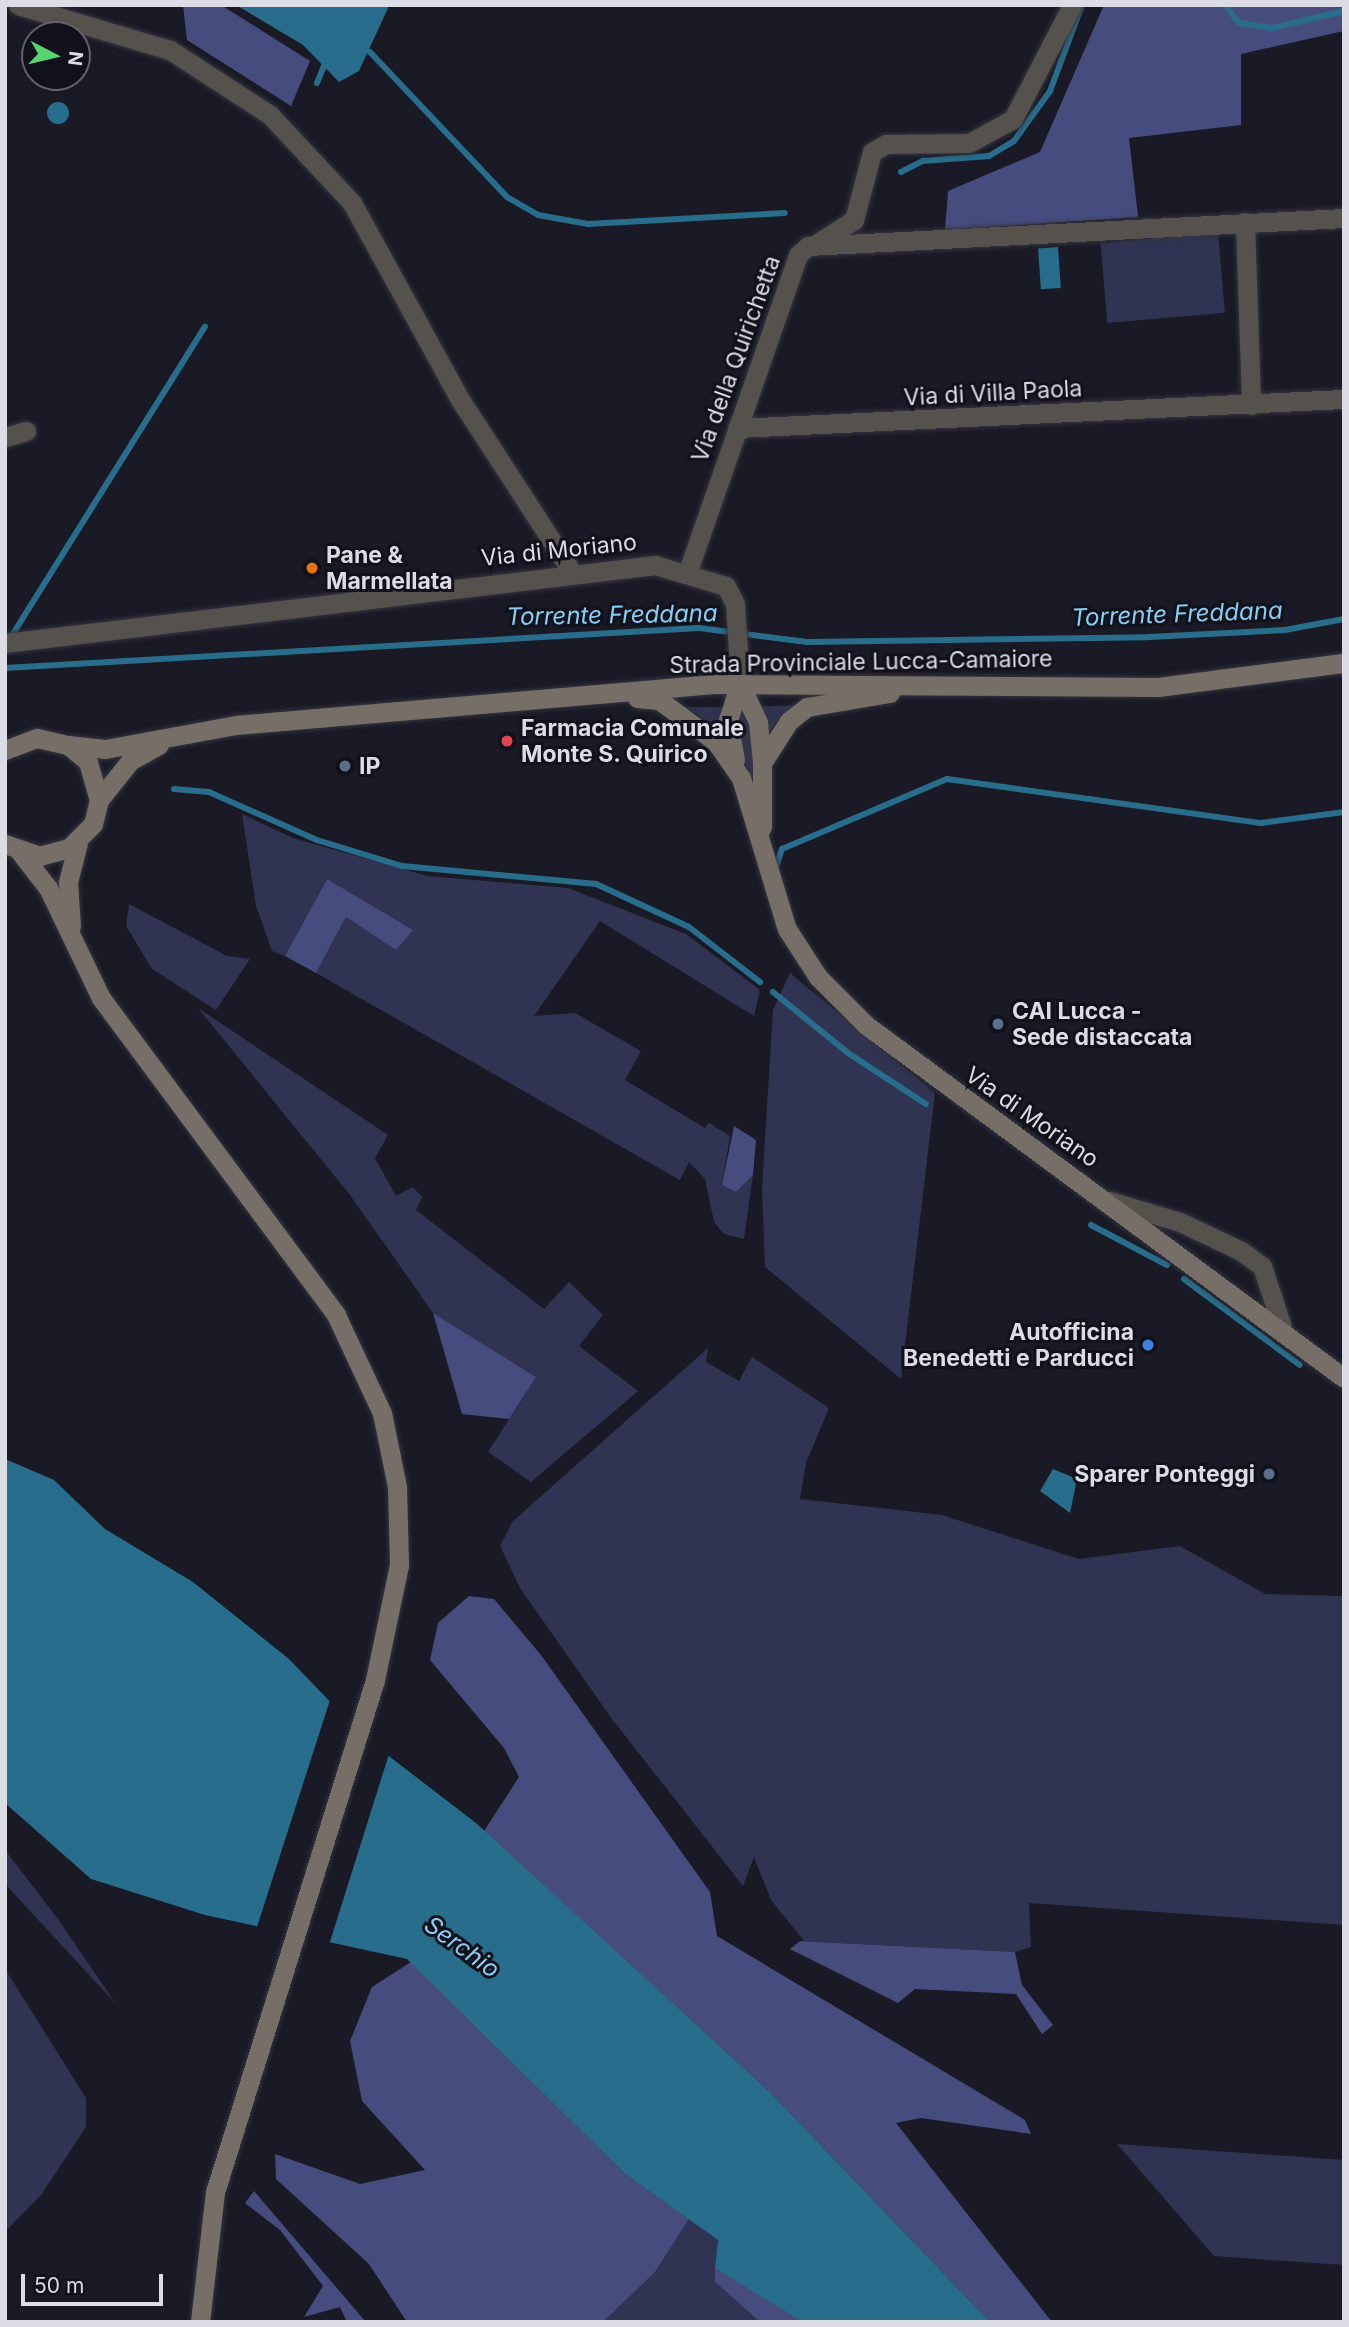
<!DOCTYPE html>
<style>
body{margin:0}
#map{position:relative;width:1349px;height:2327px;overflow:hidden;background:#191a25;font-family:Inter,sans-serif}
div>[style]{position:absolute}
.green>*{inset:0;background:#303351;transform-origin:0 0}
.forest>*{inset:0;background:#474c7f}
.water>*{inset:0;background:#286d8b;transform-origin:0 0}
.round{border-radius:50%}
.pier>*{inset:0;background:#191a25}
.stream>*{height:6px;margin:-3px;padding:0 3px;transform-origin:3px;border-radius:3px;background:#286d8b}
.roads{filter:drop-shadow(0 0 2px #343540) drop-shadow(0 0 2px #343540)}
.minor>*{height:19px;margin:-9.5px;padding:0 9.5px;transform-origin:9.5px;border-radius:9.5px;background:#55514c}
.secondary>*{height:19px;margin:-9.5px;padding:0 9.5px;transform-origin:9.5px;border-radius:9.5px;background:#756f68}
.dots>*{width:19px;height:19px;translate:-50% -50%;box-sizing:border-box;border:4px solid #10111b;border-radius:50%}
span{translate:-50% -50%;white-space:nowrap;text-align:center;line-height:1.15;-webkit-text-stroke:6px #10111b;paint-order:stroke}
.street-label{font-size:23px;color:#dbdce4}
.poi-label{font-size:23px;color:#dbdce4;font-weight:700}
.left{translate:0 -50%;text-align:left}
.right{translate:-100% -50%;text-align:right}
.water-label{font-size:24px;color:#85d0f4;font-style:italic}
.frame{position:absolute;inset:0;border:7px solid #dbdce4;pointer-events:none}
.north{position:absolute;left:21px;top:21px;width:70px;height:70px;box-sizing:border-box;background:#10111b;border:2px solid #61626b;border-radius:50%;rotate:97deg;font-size:19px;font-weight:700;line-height:28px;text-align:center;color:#dbdce4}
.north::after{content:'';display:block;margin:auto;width:24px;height:32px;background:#57d570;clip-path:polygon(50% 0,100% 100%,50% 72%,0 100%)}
.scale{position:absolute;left:21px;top:2274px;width:142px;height:32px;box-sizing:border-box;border:4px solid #dbdce4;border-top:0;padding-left:9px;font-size:21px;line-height:24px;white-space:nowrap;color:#dbdce4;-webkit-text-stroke:5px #10111b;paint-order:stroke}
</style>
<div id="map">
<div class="green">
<div style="left:1218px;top:233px;width:80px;height:118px;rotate:85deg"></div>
<div style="clip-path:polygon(741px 705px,754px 725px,753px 787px,733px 720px)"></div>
<div style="clip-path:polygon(794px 705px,778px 720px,767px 734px,757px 707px)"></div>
<div style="clip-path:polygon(685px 707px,724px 707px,721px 734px,701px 717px)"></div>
<div style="clip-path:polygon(242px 814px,293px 838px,428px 876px,568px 888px,686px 934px,760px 990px,754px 1016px,600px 921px,534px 1016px,575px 1013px,641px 1051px,625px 1080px,705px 1128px,709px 1123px,730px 1136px,722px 1185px,736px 1192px,753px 1175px,744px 1239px,724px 1234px,714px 1222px,705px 1179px,689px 1162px,680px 1180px,316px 973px,346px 917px,396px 949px,412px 930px,327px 879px,285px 956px,272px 951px,256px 906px)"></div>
<div style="clip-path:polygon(129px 904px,227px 956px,250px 959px,216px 1010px,152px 969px,126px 926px)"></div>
<div style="clip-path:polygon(790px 973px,935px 1093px,901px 1379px,765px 1267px,762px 1188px,773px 1010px)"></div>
<div style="clip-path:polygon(198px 1008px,388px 1135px,375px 1158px,396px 1196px,413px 1187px,422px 1197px,416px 1210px,544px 1309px,569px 1282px,603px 1315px,579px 1346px,638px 1391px,531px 1482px,488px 1452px,536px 1377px,433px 1313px,350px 1195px)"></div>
<div style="clip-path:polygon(708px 1348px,706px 1362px,739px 1381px,752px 1357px,829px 1408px,806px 1463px,800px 1499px,942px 1515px,1079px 1559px,1180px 1546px,1265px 1594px,1344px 1596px,1344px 1925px,1029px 1903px,1031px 1947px,1015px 1952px,804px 1941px,771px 1900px,754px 1857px,743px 1886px,612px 1719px,520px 1588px,500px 1546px,513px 1521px)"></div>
<div style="clip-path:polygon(5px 1850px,58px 1919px,116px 2004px,5px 1884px)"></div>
<div style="clip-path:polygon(5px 1969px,86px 2098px,86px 2127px,41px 2195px,5px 2232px)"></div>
<div style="clip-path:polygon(1117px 2144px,1344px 2160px,1344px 2265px,1214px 2256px)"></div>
<div style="clip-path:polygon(689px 2219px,718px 2240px,715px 2282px,760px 2322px,603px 2322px,655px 2272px)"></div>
</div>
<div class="forest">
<div style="clip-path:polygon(183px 5px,221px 5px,310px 61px,291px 106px,187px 40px)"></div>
<div style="clip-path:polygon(1104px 5px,1344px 5px,1344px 31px,1241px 54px,1241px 125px,1129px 138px,1138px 217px,945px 230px,948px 191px,1040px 152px)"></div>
<div style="clip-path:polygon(327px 879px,413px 930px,396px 950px,346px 917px,316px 973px,285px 956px)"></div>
<div style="clip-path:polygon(734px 1126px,756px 1140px,753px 1175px,736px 1192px,722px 1185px)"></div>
<div style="clip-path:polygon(433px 1313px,536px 1377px,509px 1419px,462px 1414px)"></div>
<div style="clip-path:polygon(469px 1596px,494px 1599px,541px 1655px,710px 1892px,717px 1936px,1025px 2120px,1031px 2134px,921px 2118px,896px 2123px,1052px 2322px,990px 2322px,770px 2092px,484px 1831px,519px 1777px,504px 1748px,430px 1660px,438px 1623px)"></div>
<div style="clip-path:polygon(800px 1941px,1015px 1952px,1022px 1985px,1053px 2025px,1042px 2034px,1016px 1994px,915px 1989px,898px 2003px,790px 1949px)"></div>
<div style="clip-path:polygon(411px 1962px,625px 2174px,689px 2219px,655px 2272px,603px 2322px,407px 2322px,369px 2264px,276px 2179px,275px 2154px,360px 2184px,425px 2170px,362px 2101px,350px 2041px,372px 1987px)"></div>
<div style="clip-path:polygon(254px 2191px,365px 2321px,365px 2322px,347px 2322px,340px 2307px,304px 2317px,323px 2286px,280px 2230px,245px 2203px)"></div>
<div style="clip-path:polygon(715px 2268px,791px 2312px,803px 2322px,760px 2322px,715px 2282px)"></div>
</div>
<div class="water">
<div style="clip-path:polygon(236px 5px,387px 5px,388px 8px,359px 71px,339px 82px,303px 45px)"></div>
<div class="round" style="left:47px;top:102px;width:22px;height:22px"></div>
<div style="left:1058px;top:247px;width:41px;height:20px;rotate:86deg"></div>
<div style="clip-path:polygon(5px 1459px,54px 1480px,105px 1529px,193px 1582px,289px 1659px,364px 1737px,476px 1823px,770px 2092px,990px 2322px,803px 2322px,715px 2268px,718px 2240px,625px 2174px,407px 1959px,205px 1915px,91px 1879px,5px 1803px)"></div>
<div style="clip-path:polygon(1053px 1469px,1077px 1479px,1070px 1513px,1040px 1491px)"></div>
</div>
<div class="pier">
<div style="clip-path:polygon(331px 1697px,389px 1754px,329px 1945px,256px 1930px)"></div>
</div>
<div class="stream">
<div style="left:1225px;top:5px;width:23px;rotate:52deg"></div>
<div style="left:1239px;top:23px;width:33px;rotate:9deg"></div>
<div style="left:1272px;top:28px;width:74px;rotate:-13.3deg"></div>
<div style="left:370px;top:52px;width:199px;rotate:46.6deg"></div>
<div style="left:507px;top:197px;width:36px;rotate:30deg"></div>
<div style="left:538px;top:215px;width:51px;rotate:10.2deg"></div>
<div style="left:588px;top:224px;width:197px;rotate:-3.2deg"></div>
<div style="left:317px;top:83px;width:18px;rotate:-68deg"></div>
<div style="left:901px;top:172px;width:25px;rotate:-27deg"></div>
<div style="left:923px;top:161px;width:66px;rotate:-4.3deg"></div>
<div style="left:989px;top:156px;width:29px;rotate:-31deg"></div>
<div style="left:1014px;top:141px;width:62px;rotate:-54.2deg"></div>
<div style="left:1050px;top:91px;width:92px;rotate:-69.6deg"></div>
<div style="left:11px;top:637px;width:366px;rotate:-58deg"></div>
<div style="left:5px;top:668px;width:695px;rotate:-3.3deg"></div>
<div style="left:699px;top:628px;width:109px;rotate:7.4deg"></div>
<div style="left:807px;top:642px;width:342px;rotate:-0.8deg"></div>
<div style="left:1149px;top:637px;width:136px;rotate:-2.9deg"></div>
<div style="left:1285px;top:630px;width:60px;rotate:-10.6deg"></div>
<div style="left:174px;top:789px;width:35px;rotate:5deg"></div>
<div style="left:209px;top:792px;width:118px;rotate:24deg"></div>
<div style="left:317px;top:840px;width:89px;rotate:17deg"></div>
<div style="left:402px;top:866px;width:195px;rotate:5.3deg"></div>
<div style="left:596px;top:884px;width:102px;rotate:24.8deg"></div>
<div style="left:689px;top:927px;width:90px;rotate:37.8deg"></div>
<div style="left:777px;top:864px;width:16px;rotate:-72deg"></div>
<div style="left:782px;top:849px;width:179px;rotate:-23deg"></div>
<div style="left:947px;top:779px;width:317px;rotate:8deg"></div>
<div style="left:1261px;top:823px;width:84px;rotate:-7.5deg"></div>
<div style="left:773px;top:992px;width:97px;rotate:39.1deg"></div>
<div style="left:848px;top:1053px;width:93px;rotate:33.2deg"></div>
<div style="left:1091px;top:1225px;width:86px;rotate:27.8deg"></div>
<div style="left:1184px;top:1279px;width:144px;rotate:36.6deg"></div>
</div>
<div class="roads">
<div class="minor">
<div style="left:18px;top:5px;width:159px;rotate:16.5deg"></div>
<div style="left:170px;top:50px;width:119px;rotate:33deg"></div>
<div style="left:270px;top:115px;width:120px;rotate:47deg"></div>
<div style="left:352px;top:203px;width:226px;rotate:61.2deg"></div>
<div style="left:461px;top:401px;width:204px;rotate:57deg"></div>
<div style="left:1245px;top:222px;width:183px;rotate:88.1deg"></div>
<div style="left:819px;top:242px;width:41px;rotate:-32.2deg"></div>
<div style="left:854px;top:220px;width:70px;rotate:-75.2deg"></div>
<div style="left:872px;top:152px;width:16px;rotate:-30deg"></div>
<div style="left:886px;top:144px;width:83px;rotate:-0.7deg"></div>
<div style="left:969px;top:143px;width:50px;rotate:-28.6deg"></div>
<div style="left:1013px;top:119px;width:128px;rotate:-62.6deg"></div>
<div style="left:737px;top:428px;width:608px;rotate:-2.74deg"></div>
<div style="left:5px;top:437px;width:22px;rotate:-16deg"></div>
<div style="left:688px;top:571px;width:335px;rotate:-70.8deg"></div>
<div style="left:798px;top:255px;width:13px;rotate:-42deg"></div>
<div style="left:808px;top:246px;width:537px;rotate:-2.99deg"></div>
<div style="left:5px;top:643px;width:655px;rotate:-6.84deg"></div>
<div style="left:655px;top:565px;width:74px;rotate:16.5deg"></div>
<div style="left:726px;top:586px;width:20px;rotate:63deg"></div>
<div style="left:735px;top:604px;width:80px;rotate:86.4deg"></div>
<div style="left:1110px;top:1201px;width:73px;rotate:16.7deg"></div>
<div style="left:1180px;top:1222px;width:68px;rotate:25.4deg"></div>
<div style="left:1241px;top:1251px;width:26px;rotate:36deg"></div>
<div style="left:1262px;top:1266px;width:64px;rotate:71.8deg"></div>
</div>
<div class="secondary">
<div style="left:740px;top:684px;width:42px;rotate:64.7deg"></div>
<div style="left:758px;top:722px;width:41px;rotate:84.4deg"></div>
<div style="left:637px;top:698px;width:22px;rotate:5deg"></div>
<div style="left:659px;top:700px;width:71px;rotate:36.4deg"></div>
<div style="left:716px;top:742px;width:44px;rotate:55.2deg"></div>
<div style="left:741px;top:778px;width:158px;rotate:73.1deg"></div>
<div style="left:787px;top:929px;width:57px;rotate:57.1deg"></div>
<div style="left:818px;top:977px;width:68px;rotate:45deg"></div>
<div style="left:866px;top:1025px;width:594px;rotate:36.45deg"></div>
<div style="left:68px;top:745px;width:37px;rotate:6deg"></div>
<div style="left:105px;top:749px;width:133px;rotate:-10.4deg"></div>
<div style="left:236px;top:725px;width:479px;rotate:-4.9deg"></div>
<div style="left:713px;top:684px;width:445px;rotate:0.4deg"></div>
<div style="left:1158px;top:687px;width:188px;rotate:-7.4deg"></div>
<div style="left:5px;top:750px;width:34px;rotate:-21deg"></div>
<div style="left:37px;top:738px;width:32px;rotate:13deg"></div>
<div style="left:68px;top:745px;width:26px;rotate:40deg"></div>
<div style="left:88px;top:762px;width:40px;rotate:74deg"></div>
<div style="left:99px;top:800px;width:25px;rotate:104deg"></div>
<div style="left:93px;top:824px;width:34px;rotate:135deg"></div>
<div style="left:69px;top:848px;width:30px;rotate:165deg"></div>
<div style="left:40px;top:856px;width:37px;rotate:-161deg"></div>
<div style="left:735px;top:760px;width:41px;rotate:-99.9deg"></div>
<div style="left:728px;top:720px;width:38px;rotate:-72deg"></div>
<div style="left:99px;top:800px;width:50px;rotate:-51.5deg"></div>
<div style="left:130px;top:761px;width:33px;rotate:-29deg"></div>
<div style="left:762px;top:827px;width:64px;rotate:-90deg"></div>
<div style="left:762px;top:763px;width:50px;rotate:-57.3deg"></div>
<div style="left:789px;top:721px;width:23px;rotate:-38deg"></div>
<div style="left:807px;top:707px;width:84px;rotate:-9.6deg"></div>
<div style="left:20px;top:852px;width:46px;rotate:52.1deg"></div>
<div style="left:48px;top:888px;width:122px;rotate:64.3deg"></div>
<div style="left:101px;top:998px;width:395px;rotate:53.4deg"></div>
<div style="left:336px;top:1315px;width:108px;rotate:64.9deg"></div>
<div style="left:382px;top:1413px;width:76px;rotate:78.5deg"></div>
<div style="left:397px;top:1487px;width:78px;rotate:88.5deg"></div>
<div style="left:399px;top:1565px;width:117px;rotate:101.8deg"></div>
<div style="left:375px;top:1680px;width:536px;rotate:107.35deg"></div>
<div style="left:215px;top:2192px;width:131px;rotate:96.6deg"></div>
<div style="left:71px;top:926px;width:44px;rotate:-93.9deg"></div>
<div style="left:68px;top:882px;width:40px;rotate:-75.6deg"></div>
</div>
</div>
<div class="dots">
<div style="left:312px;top:568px;background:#e8710a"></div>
<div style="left:507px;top:741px;background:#e0444e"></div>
<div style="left:345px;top:766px;background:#5c6f8a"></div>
<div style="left:998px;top:1024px;background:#5c6f8a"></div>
<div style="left:1148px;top:1345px;background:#3f7fe0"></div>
<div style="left:1269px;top:1474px;background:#5c6f8a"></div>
</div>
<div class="street-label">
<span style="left:736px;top:359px;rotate:-70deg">Via della Quirichetta</span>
<span style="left:993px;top:393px;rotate:-3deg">Via di Villa Paola</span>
<span style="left:559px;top:550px;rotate:-6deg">Via di Moriano</span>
<span style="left:861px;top:662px;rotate:-1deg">Strada Provinciale Lucca-Camaiore</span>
<span style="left:1032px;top:1117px;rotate:35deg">Via di Moriano</span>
</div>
<div class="poi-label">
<span class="left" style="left:326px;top:568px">Pane &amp;<br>Marmellata</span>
<span class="left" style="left:521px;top:741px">Farmacia Comunale<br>Monte S. Quirico</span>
<span class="left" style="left:359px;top:766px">IP</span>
<span class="left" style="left:1012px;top:1024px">CAI Lucca -<br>Sede distaccata</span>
<span class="right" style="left:1134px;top:1345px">Autofficina<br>Benedetti e Parducci</span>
<span class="right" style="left:1255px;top:1474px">Sparer Ponteggi</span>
</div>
<div class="water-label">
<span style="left:1177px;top:614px;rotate:-2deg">Torrente Freddana</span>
<span style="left:612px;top:615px;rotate:-1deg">Torrente Freddana</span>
<span style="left:462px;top:1947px;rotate:36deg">Serchio</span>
</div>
<div class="frame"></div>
<div class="north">N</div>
<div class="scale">50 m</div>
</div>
